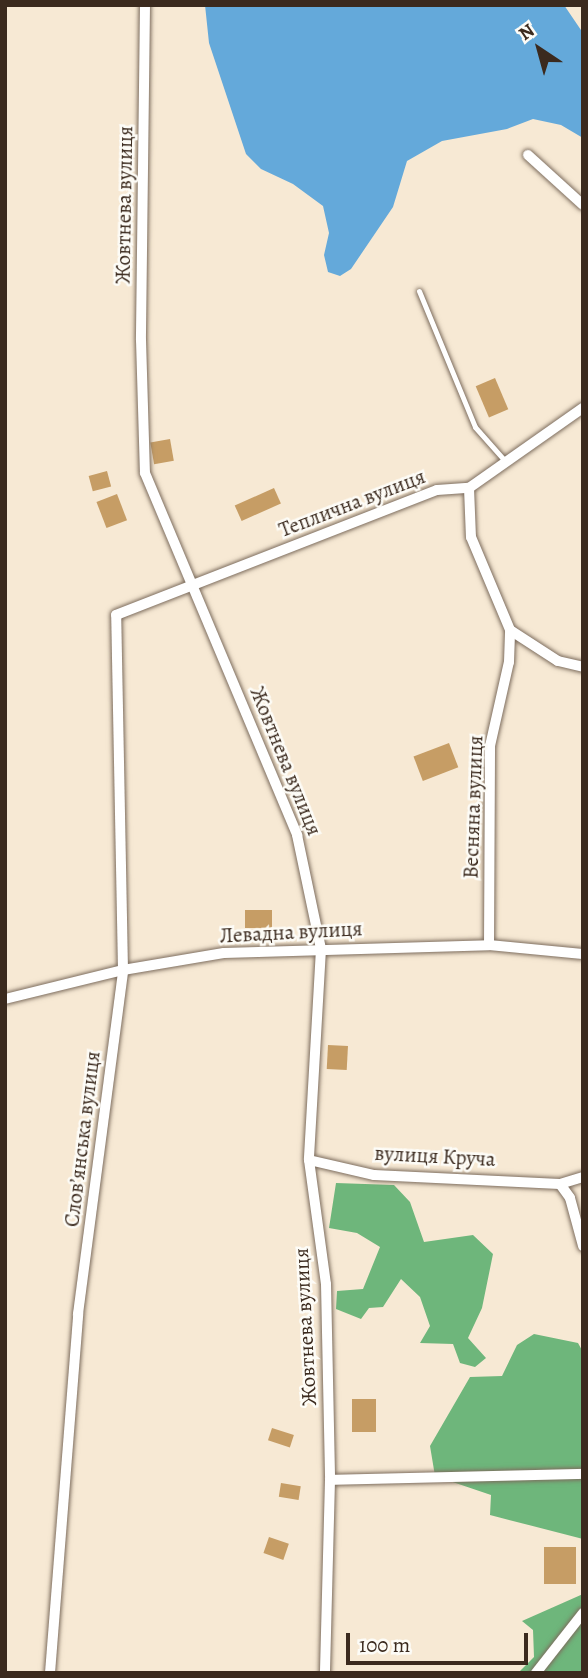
<!DOCTYPE html>
<meta charset="utf-8">
<style>
body{margin:0}
#map{position:relative;width:588px;height:1678px;overflow:hidden;background:#f7e9d4;font-family:Alegreya,serif}
div>[style]{position:absolute}
.forest>*{inset:0;background:#6eb67b}
.water>*{inset:0;background:#64a9da}
.building>*{inset:0;background:#c69d65;transform-origin:0 0}
.roads{filter:drop-shadow(0 0 2px #7d6d5e) drop-shadow(0 0 2px #7d6d5e)}
.lane>*{height:5px;margin:-2.5px;padding:0 2.5px;transform-origin:2.5px;border-radius:2.5px;background:#fff}
.street>*{height:10px;margin:-5px;padding:0 5px;transform-origin:5px;border-radius:5px;background:#fff}
span{translate:-50% -50%;white-space:nowrap;text-align:center;line-height:1.15;-webkit-text-stroke:5px #fdfcf7;paint-order:stroke}
.street-label{font-size:21px;color:#3b2a1e}
.frame{position:absolute;inset:0;border:7px solid #3b2a1e;pointer-events:none}
.north{position:absolute;left:504px;top:14px;width:70px;height:70px;-webkit-text-stroke:5px #fdfcf7;paint-order:stroke;rotate:324deg;font-size:19px;font-weight:700;line-height:28px;text-align:center;color:#3b2a1e}
.north::after{content:'';display:block;margin:auto;width:24px;height:32px;background:#3b2a1e;clip-path:polygon(50% 0,100% 100%,50% 72%,0 100%)}
.scale{position:absolute;left:346px;top:1633px;width:182px;height:32px;box-sizing:border-box;border:4px solid #3b2a1e;border-top:0;padding-left:9px;font-size:21px;line-height:24px;white-space:nowrap;color:#3b2a1e;-webkit-text-stroke:5px #fdfcf7;paint-order:stroke}
</style>
<div id="map">
<div class="forest">
<div style="clip-path:polygon(336px 1183px,394px 1185px,410px 1202px,424px 1242px,473px 1235px,493px 1254px,482px 1308px,468px 1338px,486px 1358px,475px 1367px,460px 1363px,453px 1344px,420px 1343px,430px 1326px,420px 1297px,401px 1279px,383px 1307px,369px 1308px,361px 1319px,336px 1309px,337px 1291px,363px 1289px,380px 1247px,357px 1233px,329px 1228px)"></div>
<div style="clip-path:polygon(534px 1334px,578px 1343px,583px 1352px,583px 1539px,490px 1515px,491px 1495px,435px 1476px,430px 1446px,470px 1377px,502px 1376px,517px 1345px)"></div>
<div style="clip-path:polygon(583px 1594px,583px 1673px,518px 1673px,534px 1657px,533px 1630px,522px 1621px)"></div>
</div>
<div class="water">
<div style="clip-path:polygon(205px 5px,564px 5px,583px 33px,583px 138px,561px 125px,533px 119px,507px 129px,442px 141px,407px 161px,393px 207px,351px 269px,340px 276px,328px 272px,324px 255px,329px 233px,323px 206px,293px 184px,261px 169px,246px 154px,209px 43px)"></div>
</div>
<div class="building">
<div style="left:495px;top:378px;width:34px;height:21px;rotate:67deg"></div>
<div style="left:170px;top:439px;width:22px;height:20px;rotate:80deg"></div>
<div style="left:107px;top:471px;width:16px;height:19px;rotate:75deg"></div>
<div style="left:274px;top:488px;width:17px;height:43px;rotate:66deg"></div>
<div style="left:117px;top:494px;width:28px;height:22px;rotate:69deg"></div>
<div style="left:449px;top:743px;width:26px;height:38px;rotate:69deg"></div>
<div style="left:272px;top:910px;width:18px;height:27px;rotate:90deg"></div>
<div style="left:328px;top:1045px;width:20px;height:24px;rotate:3deg"></div>
<div style="left:352px;top:1399px;width:24px;height:33px"></div>
<div style="left:272px;top:1428px;width:23px;height:13px;rotate:18deg"></div>
<div style="left:281px;top:1483px;width:20px;height:14px;rotate:9deg"></div>
<div style="left:269px;top:1537px;width:21px;height:17px;rotate:19deg"></div>
<div style="left:544px;top:1547px;width:32px;height:37px"></div>
</div>
<div class="roads">
<div class="lane">
<div style="left:419px;top:291px;width:147px;rotate:67.6deg"></div>
<div style="left:475px;top:427px;width:47px;rotate:48.5deg"></div>
</div>
<div class="street">
<div style="left:145px;top:5px;width:335px;rotate:90.7deg"></div>
<div style="left:141px;top:340px;width:133px;rotate:88.3deg"></div>
<div style="left:145px;top:473px;width:393px;rotate:67.2deg"></div>
<div style="left:297px;top:835px;width:116px;rotate:78.1deg"></div>
<div style="left:321px;top:949px;width:211px;rotate:93.3deg"></div>
<div style="left:309px;top:1160px;width:125px;rotate:82.2deg"></div>
<div style="left:326px;top:1284px;width:196px;rotate:88.8deg"></div>
<div style="left:330px;top:1480px;width:193px;rotate:91.5deg"></div>
<div style="left:528px;top:155px;width:74px;rotate:42.3deg"></div>
<div style="left:469px;top:488px;width:49px;rotate:87.7deg"></div>
<div style="left:471px;top:537px;width:101px;rotate:67.2deg"></div>
<div style="left:510px;top:630px;width:57px;rotate:32.9deg"></div>
<div style="left:558px;top:661px;width:26px;rotate:13deg"></div>
<div style="left:489px;top:945px;width:199px;rotate:-89.7deg"></div>
<div style="left:490px;top:746px;width:86px;rotate:-77.3deg"></div>
<div style="left:509px;top:662px;width:32px;rotate:-88deg"></div>
<div style="left:5px;top:999px;width:122px;rotate:-13.8deg"></div>
<div style="left:123px;top:970px;width:102px;rotate:-9.6deg"></div>
<div style="left:224px;top:953px;width:265px;rotate:-1.7deg"></div>
<div style="left:489px;top:945px;width:94px;rotate:5.5deg"></div>
<div style="left:309px;top:1160px;width:67px;rotate:13deg"></div>
<div style="left:374px;top:1175px;width:186px;rotate:2.8deg"></div>
<div style="left:560px;top:1184px;width:17px;rotate:54deg"></div>
<div style="left:570px;top:1198px;width:50px;rotate:74.8deg"></div>
<div style="left:560px;top:1184px;width:24px;rotate:-17deg"></div>
<div style="left:330px;top:1480px;width:253px;rotate:-1.4deg"></div>
<div style="left:50px;top:1673px;width:360px;rotate:-85.5deg"></div>
<div style="left:78px;top:1314px;width:347px;rotate:-82.5deg"></div>
<div style="left:123px;top:970px;width:355px;rotate:-91.1deg"></div>
<div style="left:116px;top:615px;width:344px;rotate:-21.3deg"></div>
<div style="left:437px;top:490px;width:32px;rotate:-4deg"></div>
<div style="left:469px;top:488px;width:139px;rotate:-35.1deg"></div>
<div style="left:536px;top:1673px;width:76px;rotate:-51.9deg"></div>
</div>
</div>
<div class="street-label">
<span style="left:124px;top:205px;rotate:-89deg">Жовтнева вулиця</span>
<span style="left:352px;top:503px;rotate:-21deg">Теплична вулиця</span>
<span style="left:286px;top:761px;rotate:68deg">Жовтнева вулиця</span>
<span style="left:473px;top:807px;rotate:-88deg">Весняна вулиця</span>
<span style="left:291px;top:932px;rotate:-3deg">Левадна вулиця</span>
<span style="left:82px;top:1139px;rotate:-83deg">Словʼянська вулиця</span>
<span style="left:435px;top:1156px;rotate:3deg">вулиця Круча</span>
<span style="left:305px;top:1327px;rotate:-93deg">Жовтнева вулиця</span>
</div>
<div class="frame"></div>
<div class="north">N</div>
<div class="scale">100 m</div>
</div>
